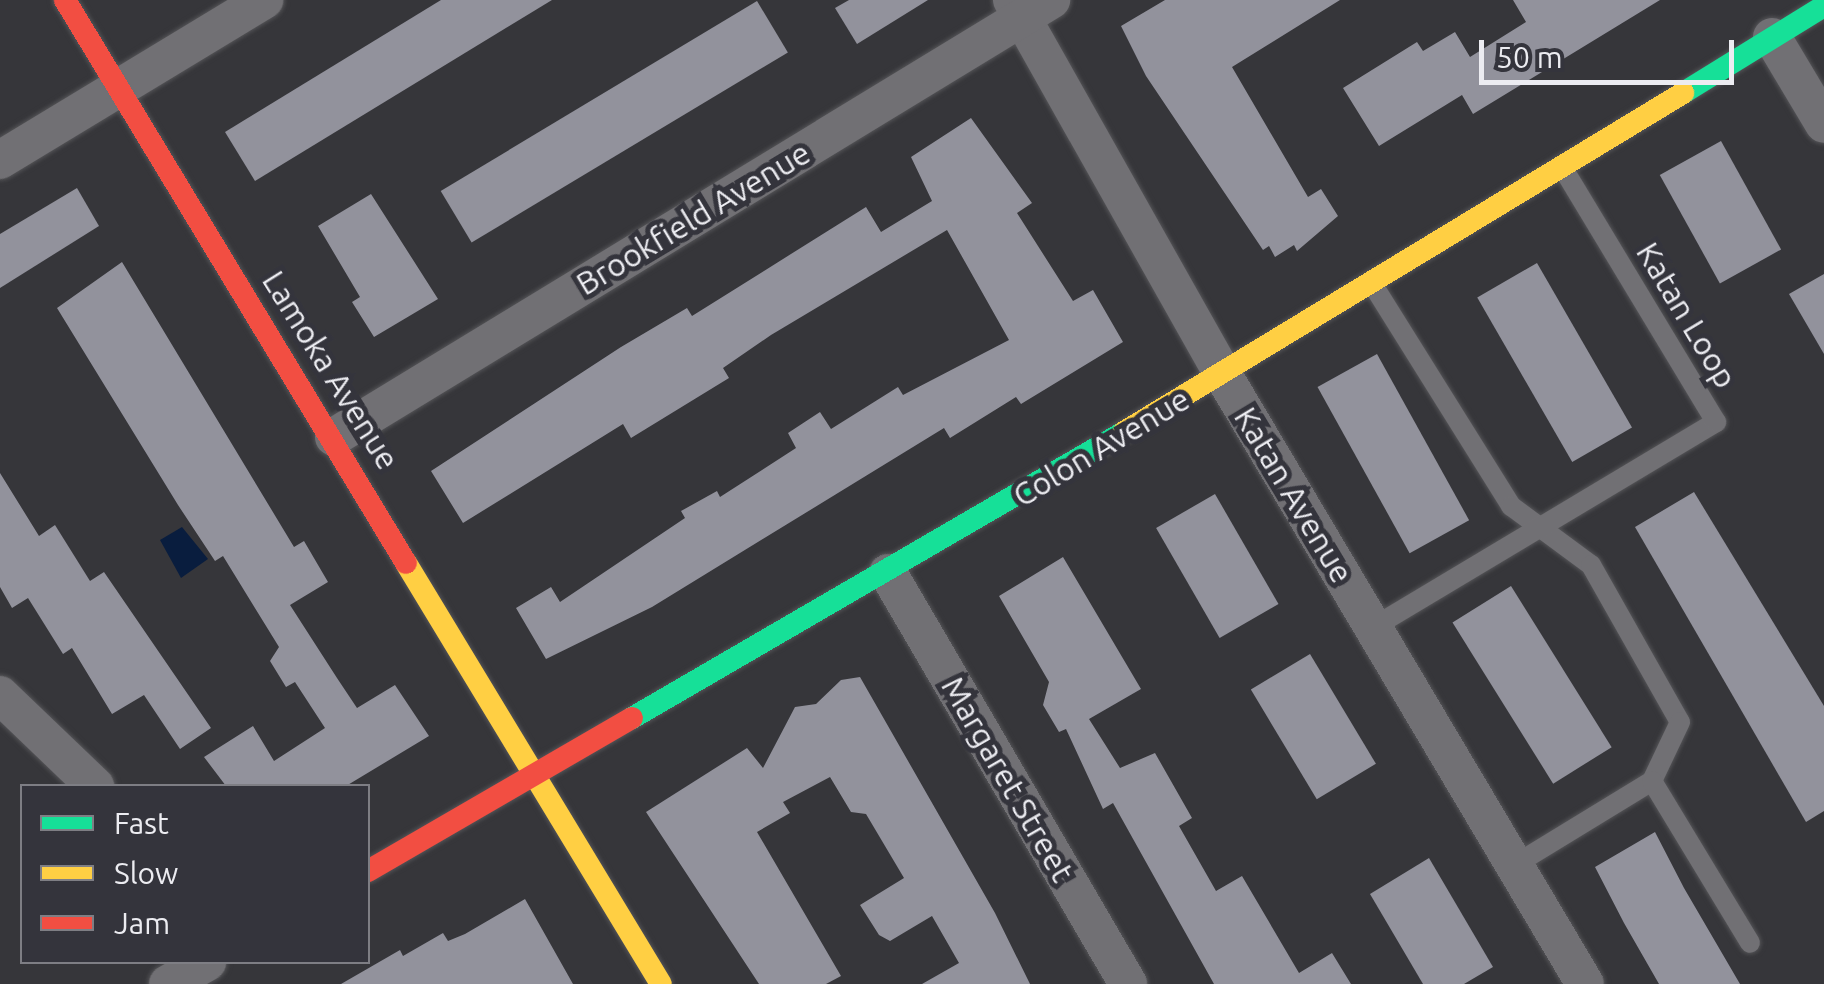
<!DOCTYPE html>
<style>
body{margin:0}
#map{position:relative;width:1824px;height:984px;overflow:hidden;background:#36363a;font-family:Ubuntu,sans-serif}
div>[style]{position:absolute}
.water>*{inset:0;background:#091d3e}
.building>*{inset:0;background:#92929c;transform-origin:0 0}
.roads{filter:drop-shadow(0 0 2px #545457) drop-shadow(0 0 2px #545457)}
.lane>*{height:20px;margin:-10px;padding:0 10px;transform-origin:10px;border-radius:10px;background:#717074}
.street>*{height:38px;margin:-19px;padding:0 19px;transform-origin:19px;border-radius:19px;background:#717074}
.fast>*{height:22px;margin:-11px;padding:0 11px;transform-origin:11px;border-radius:11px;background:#16e098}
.slow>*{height:22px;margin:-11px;padding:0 11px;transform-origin:11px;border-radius:11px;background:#ffcf43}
.jam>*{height:22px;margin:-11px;padding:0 11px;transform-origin:11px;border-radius:11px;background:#f24e42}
span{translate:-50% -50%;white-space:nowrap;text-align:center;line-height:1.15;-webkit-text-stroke:10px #34343c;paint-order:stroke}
.street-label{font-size:32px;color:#ececf1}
.legend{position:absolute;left:20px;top:784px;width:350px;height:180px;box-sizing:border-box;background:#34343c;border:2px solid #7e7e84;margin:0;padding:12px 18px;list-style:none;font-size:30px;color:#ececf1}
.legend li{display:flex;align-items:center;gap:20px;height:50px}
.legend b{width:50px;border:2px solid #7e7e84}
.scale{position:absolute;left:1479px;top:40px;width:255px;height:45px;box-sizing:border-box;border:5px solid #ececf1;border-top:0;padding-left:12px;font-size:30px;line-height:35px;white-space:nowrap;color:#ececf1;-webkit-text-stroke:8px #34343c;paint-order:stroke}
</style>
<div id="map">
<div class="water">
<div style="clip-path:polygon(182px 527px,208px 559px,181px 578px,160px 540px)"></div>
</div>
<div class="building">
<div style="clip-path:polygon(441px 0,552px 0,255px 181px,225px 132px)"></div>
<div style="clip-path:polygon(849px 0,928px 0,857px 44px,835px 8px)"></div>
<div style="clip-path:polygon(1165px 0,1340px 0,1232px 67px,1308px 197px,1321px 189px,1338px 216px,1297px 251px,1294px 245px,1275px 257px,1269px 246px,1263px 250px,1146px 76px,1121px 26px)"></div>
<div style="clip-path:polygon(1513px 0,1660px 0,1473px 114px,1462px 95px,1379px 146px,1343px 88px,1417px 42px,1423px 51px,1455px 32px,1470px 57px,1526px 22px)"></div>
<div style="left:757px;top:1px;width:60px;height:369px;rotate:59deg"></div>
<div style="clip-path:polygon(971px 118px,1032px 203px,1017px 213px,1073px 301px,1093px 290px,1123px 342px,1021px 404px,1016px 397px,950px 438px,944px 428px,652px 607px,546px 659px,516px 608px,551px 587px,560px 602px,685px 518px,681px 511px,717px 491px,720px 497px,796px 448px,788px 433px,820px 412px,831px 429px,898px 387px,903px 395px,1009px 340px,947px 230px,771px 335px,723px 368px,729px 378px,631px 438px,623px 424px,463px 523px,431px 471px,621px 347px,687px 308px,692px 316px,866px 207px,881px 232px,932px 201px,911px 157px)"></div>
<div style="left:1721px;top:141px;width:124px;height:70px;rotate:61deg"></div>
<div style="clip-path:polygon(77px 188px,99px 226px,0 288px,0 234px)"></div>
<div style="clip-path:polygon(371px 194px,438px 299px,374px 337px,352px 302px,360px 297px,318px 226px)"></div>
<div style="clip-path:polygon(122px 262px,294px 547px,304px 541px,328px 582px,290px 605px,337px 678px,357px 708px,395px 685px,429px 736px,346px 786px,226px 786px,204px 757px,253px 726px,274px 761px,325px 728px,295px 682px,286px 687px,270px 661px,279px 647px,223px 556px,215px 561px,178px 505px,57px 308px)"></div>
<div style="left:1537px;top:263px;width:190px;height:69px;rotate:60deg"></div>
<div style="clip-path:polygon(1824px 274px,1824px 354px,1789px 294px)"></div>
<div style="left:1377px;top:354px;width:190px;height:68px;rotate:61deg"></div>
<div style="clip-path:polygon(0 473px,39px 536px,55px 525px,90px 581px,104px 572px,211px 728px,180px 749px,144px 695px,112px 714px,72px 648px,63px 654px,28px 598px,12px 608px,0 587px)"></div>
<div style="clip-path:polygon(1694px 492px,1824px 706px,1824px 811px,1806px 822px,1635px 527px)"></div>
<div style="left:1215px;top:494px;width:127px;height:68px;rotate:60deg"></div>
<div style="clip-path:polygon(1063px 557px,1141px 689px,1089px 719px,1120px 768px,1155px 753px,1192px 818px,1179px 826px,1216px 891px,1242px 876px,1299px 973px,1332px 953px,1351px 984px,1214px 984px,1113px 803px,1103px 809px,1066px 729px,1059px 732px,1043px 705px,1049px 682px,999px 596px)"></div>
<div style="left:1511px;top:586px;width:190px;height:69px;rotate:58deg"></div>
<div style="left:1310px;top:654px;width:128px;height:69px;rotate:59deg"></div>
<div style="clip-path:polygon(860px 677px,995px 913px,1030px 984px,922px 984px,959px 963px,932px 916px,890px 941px,879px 935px,860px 905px,904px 878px,866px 814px,851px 812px,830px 777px,783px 802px,790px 813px,757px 832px,841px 976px,826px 984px,759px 984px,646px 812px,747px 748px,763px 768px,795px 707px,816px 704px,841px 680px)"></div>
<div style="clip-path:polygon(1655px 832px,1684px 888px,1740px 984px,1659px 984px,1624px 923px,1595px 867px)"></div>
<div style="clip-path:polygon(1429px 858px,1493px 967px,1464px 984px,1423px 984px,1370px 894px)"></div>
<div style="clip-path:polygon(525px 899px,573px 984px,341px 984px,400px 950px,403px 956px,443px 933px,448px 941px,465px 934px)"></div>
</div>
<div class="roads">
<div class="lane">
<div style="left:1373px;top:285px;width:261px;rotate:58deg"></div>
<div style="left:1511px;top:506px;width:99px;rotate:36.4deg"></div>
<div style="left:1591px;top:565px;width:180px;rotate:60.5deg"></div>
<div style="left:1680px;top:722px;width:65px;rotate:115.4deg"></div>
<div style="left:1652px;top:781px;width:163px;rotate:148.6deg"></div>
<div style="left:1372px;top:628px;width:401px;rotate:-30.9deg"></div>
<div style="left:1716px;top:422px;width:297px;rotate:-121.1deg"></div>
<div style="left:1652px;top:781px;width:189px;rotate:58.8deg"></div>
</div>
<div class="street">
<div style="left:1012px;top:0;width:430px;rotate:60.6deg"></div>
<div style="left:1223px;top:375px;width:708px;rotate:59.27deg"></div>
<div style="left:1772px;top:37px;width:101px;rotate:59.1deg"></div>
<div style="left:0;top:160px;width:309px;rotate:-31.2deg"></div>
<div style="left:334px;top:437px;width:840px;rotate:-31.36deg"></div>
<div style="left:888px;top:573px;width:476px;rotate:59.7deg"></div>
<div style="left:0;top:695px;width:132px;rotate:43.8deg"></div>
<div style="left:168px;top:984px;width:45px;rotate:-29.4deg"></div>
</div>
<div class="fast">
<div style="left:1683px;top:93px;width:166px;rotate:-31.7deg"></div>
<div style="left:632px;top:718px;width:569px;rotate:-30.17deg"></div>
</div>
<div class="slow">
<div style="left:1124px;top:432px;width:654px;rotate:-31.23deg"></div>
<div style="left:406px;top:563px;width:492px;rotate:58.8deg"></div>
</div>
<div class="jam">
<div style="left:65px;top:0;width:658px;rotate:58.8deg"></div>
<div style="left:368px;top:871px;width:305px;rotate:-30.1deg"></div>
</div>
</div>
<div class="street-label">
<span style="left:693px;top:218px;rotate:-31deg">Brookfield Avenue</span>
<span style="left:1687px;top:315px;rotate:59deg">Katan Loop</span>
<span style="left:331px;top:370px;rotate:58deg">Lamoka Avenue</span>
<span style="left:1101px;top:447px;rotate:-31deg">Colon Avenue</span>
<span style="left:1294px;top:495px;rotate:59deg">Katan Avenue</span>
<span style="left:1008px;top:779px;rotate:60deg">Margaret Street</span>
</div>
<ul class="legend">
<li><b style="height:12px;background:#16e098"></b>Fast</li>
<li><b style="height:12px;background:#ffcf43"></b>Slow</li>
<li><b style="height:12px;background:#f24e42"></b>Jam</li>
</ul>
<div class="scale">50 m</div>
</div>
